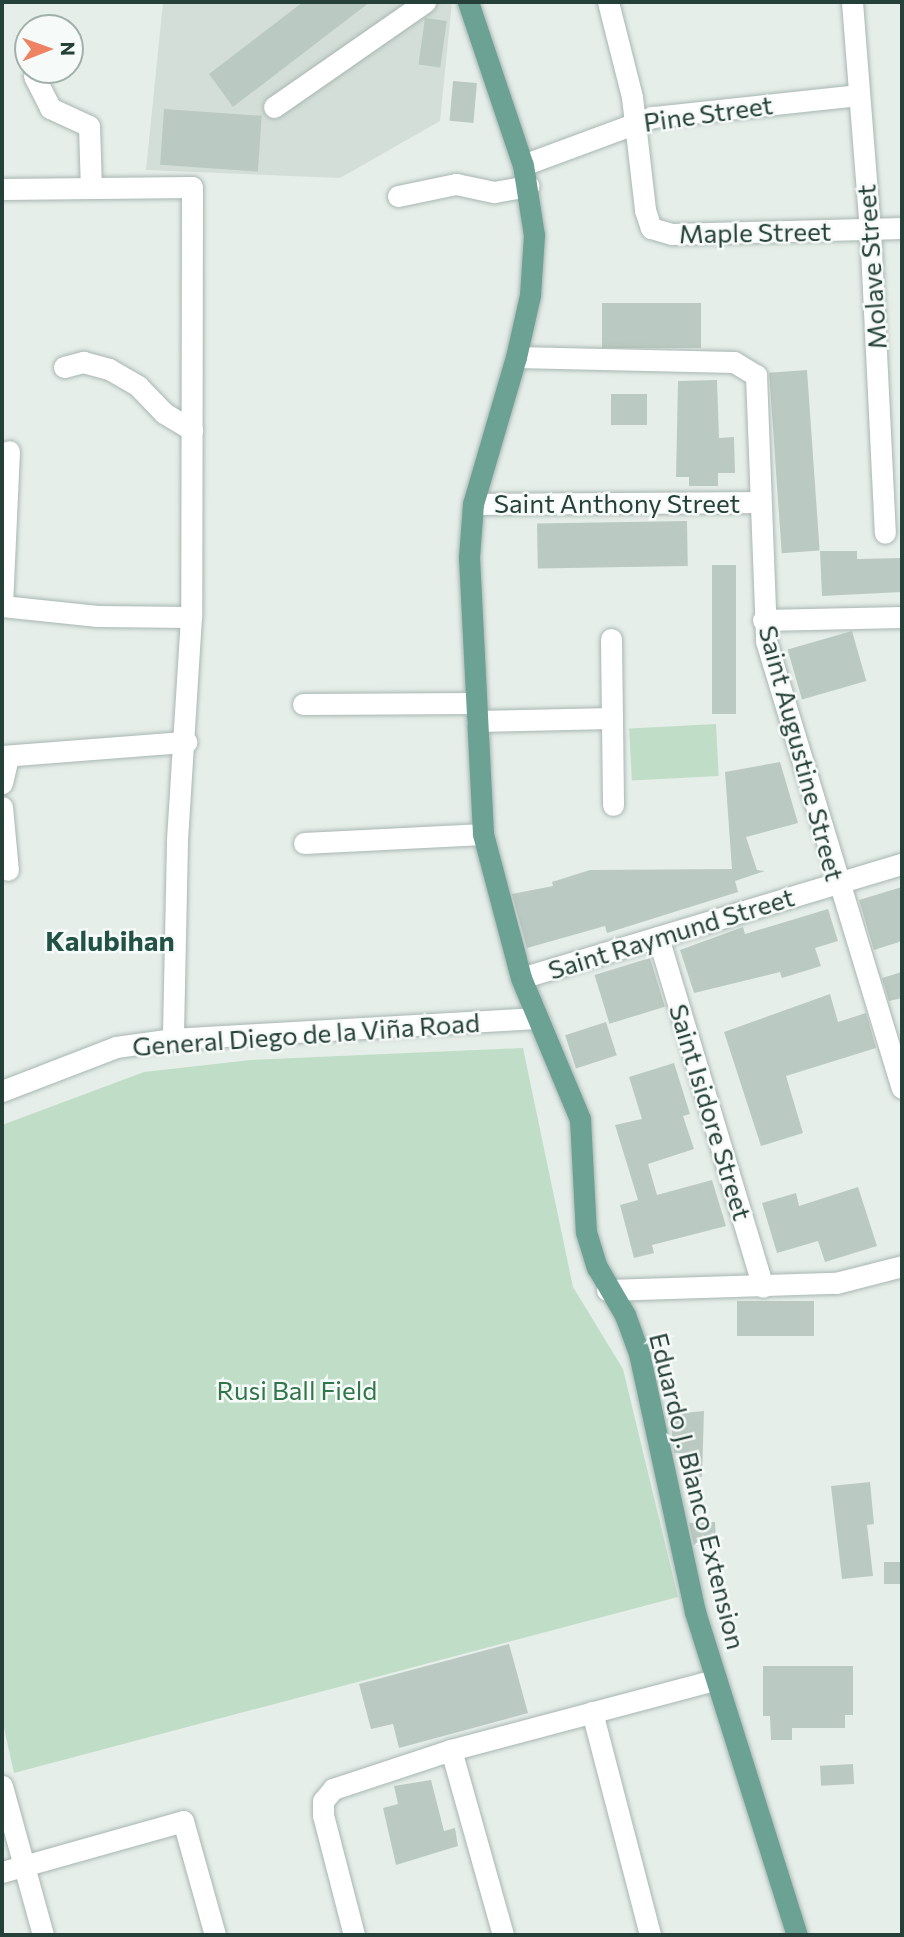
<!DOCTYPE html>
<meta charset="utf-8">
<style>
body{margin:0}
#map{position:relative;width:904px;height:1937px;overflow:hidden;background:#e6eeea;font-family:Commissioner,sans-serif}
div>[style]{position:absolute}
.built>*{inset:0;background:#d4ded9}
.green>*{inset:0;background:#c0dec7;transform-origin:0 0}
.building>*{inset:0;background:#bbc9c3;transform-origin:0 0}
.roads{filter:drop-shadow(0 0 2px #a8b6b1) drop-shadow(0 0 2px #a8b6b1)}
.minor>*{height:21px;margin:-10.5px;padding:0 10.5px;transform-origin:10.5px;border-radius:10.5px;background:#fff}
.major>*{height:21px;margin:-10.5px;padding:0 10.5px;transform-origin:10.5px;border-radius:10.5px;background:#6ca293}
span{translate:-50% -50%;white-space:nowrap;text-align:center;line-height:1.15;-webkit-text-stroke:5px #f6faf8;paint-order:stroke}
.street-label{font-size:26px;color:#254038}
.park-label{font-size:26px;color:#30764a}
.neighbourhood-label{font-size:28px;color:#215245;font-weight:700}
.frame{position:absolute;inset:0;border:4px solid #254038;pointer-events:none}
.north{position:absolute;left:14px;top:14px;width:70px;height:70px;box-sizing:border-box;background:#f6faf8;border:2px solid #a2b0ab;border-radius:50%;rotate:89deg;font-size:19px;font-weight:700;line-height:28px;text-align:center;color:#254038}
.north::after{content:'';display:block;margin:auto;width:24px;height:32px;background:#ee8364;clip-path:polygon(50% 0,100% 100%,50% 72%,0 100%)}
</style>
<div id="map">
<div class="built">
<div style="clip-path:polygon(163px 2px,452px 2px,440px 121px,340px 178px,146px 170px)"></div>
</div>
<div class="green">
<div style="left:716px;top:724px;width:52px;height:87px;rotate:87deg"></div>
<div style="clip-path:polygon(523px 1048px,573px 1287px,623px 1369px,678px 1597px,14px 1773px,2px 1719px,2px 1125px,144px 1072px,251px 1060px)"></div>
</div>
<div class="building">
<div style="clip-path:polygon(303px 2px,370px 2px,233px 107px,209px 74px)"></div>
<div style="left:425px;top:18px;width:22px;height:47px;rotate:8deg"></div>
<div style="left:453px;top:81px;width:24px;height:40px;rotate:5deg"></div>
<div style="left:164px;top:109px;width:98px;height:56px;rotate:4deg"></div>
<div style="left:701px;top:303px;width:45px;height:99px;rotate:90deg"></div>
<div style="left:807px;top:370px;width:181px;height:38px;rotate:86deg"></div>
<div style="clip-path:polygon(717px 380px,719px 438px,734px 437px,735px 473px,718px 473px,718px 486px,689px 486px,689px 477px,676px 477px,678px 381px)"></div>
<div style="left:611px;top:394px;width:36px;height:31px"></div>
<div style="left:687px;top:521px;width:45px;height:150px;rotate:89deg"></div>
<div style="clip-path:polygon(820px 551px,857px 551px,857px 559px,902px 558px,902px 592px,822px 596px)"></div>
<div style="left:712px;top:565px;width:24px;height:149px"></div>
<div style="left:852px;top:631px;width:52px;height:67px;rotate:74deg"></div>
<div style="clip-path:polygon(780px 762px,798px 823px,746px 837px,757px 870px,765px 871px,735px 881px,738px 892px,607px 933px,605px 926px,527px 948px,512px 894px,553px 886px,552px 882px,590px 870px,732px 869px,725px 772px)"></div>
<div style="clip-path:polygon(902px 887px,902px 941px,874px 950px,859px 900px)"></div>
<div style="clip-path:polygon(828px 909px,838px 941px,815px 948px,821px 966px,782px 978px,780px 972px,694px 993px,680px 950px,743px 927px,745px 934px)"></div>
<div style="left:650px;top:958px;width:51px;height:58px;rotate:73deg"></div>
<div style="clip-path:polygon(902px 972px,902px 998px,889px 1001px,882px 978px)"></div>
<div style="clip-path:polygon(830px 994px,838px 1022px,866px 1013px,876px 1048px,786px 1076px,803px 1133px,761px 1146px,724px 1032px)"></div>
<div style="left:606px;top:1022px;width:35px;height:43px;rotate:72deg"></div>
<div style="clip-path:polygon(674px 1063px,690px 1114px,683px 1116px,694px 1149px,648px 1164px,657px 1195px,712px 1180px,726px 1226px,652px 1245px,654px 1253px,634px 1258px,620px 1205px,638px 1200px,615px 1125px,642px 1119px,629px 1077px)"></div>
<div style="clip-path:polygon(858px 1187px,877px 1246px,825px 1262px,818px 1241px,777px 1253px,762px 1203px,796px 1193px,799px 1206px)"></div>
<div style="left:737px;top:1301px;width:77px;height:35px"></div>
<div style="clip-path:polygon(704px 1411px,702px 1477px,687px 1478px,686px 1453px,674px 1453px,670px 1414px)"></div>
<div style="clip-path:polygon(870px 1482px,874px 1524px,867px 1525px,873px 1576px,842px 1579px,831px 1486px)"></div>
<div style="clip-path:polygon(715px 1522px,716px 1545px,694px 1546px,689px 1523px)"></div>
<div style="left:884px;top:1562px;width:18px;height:22px"></div>
<div style="clip-path:polygon(509px 1644px,528px 1713px,399px 1748px,393px 1724px,371px 1729px,359px 1684px)"></div>
<div style="clip-path:polygon(763px 1666px,853px 1666px,853px 1715px,845px 1715px,845px 1728px,792px 1728px,792px 1740px,771px 1740px,770px 1716px,763px 1716px)"></div>
<div style="left:853px;top:1764px;width:20px;height:33px;rotate:87deg"></div>
<div style="clip-path:polygon(431px 1780px,444px 1831px,455px 1828px,458px 1846px,396px 1865px,383px 1808px,398px 1804px,394px 1786px)"></div>
</div>
<div class="roads">
<div class="minor">
<div style="left:608px;top:2px;width:98px;rotate:75.8deg"></div>
<div style="left:632px;top:97px;width:114px;rotate:83.4deg"></div>
<div style="left:645px;top:210px;width:19px;rotate:72deg"></div>
<div style="left:651px;top:228px;width:22px;rotate:16deg"></div>
<div style="left:672px;top:234px;width:230px;rotate:-1.5deg"></div>
<div style="left:852px;top:2px;width:228px;rotate:85.5deg"></div>
<div style="left:870px;top:229px;width:304px;rotate:87.2deg"></div>
<div style="left:34px;top:76px;width:36px;rotate:63deg"></div>
<div style="left:50px;top:108px;width:43px;rotate:24.8deg"></div>
<div style="left:89px;top:126px;width:62px;rotate:88.2deg"></div>
<div style="left:274px;top:107px;width:184px;rotate:-34.8deg"></div>
<div style="left:523px;top:165px;width:139px;rotate:-20.3deg"></div>
<div style="left:653px;top:117px;width:206px;rotate:-6.1deg"></div>
<div style="left:2px;top:189px;width:190px;rotate:-0.6deg"></div>
<div style="left:192px;top:187px;width:430px;rotate:90.1deg"></div>
<div style="left:191px;top:617px;width:225px;rotate:93.6deg"></div>
<div style="left:177px;top:842px;width:197px;rotate:91.2deg"></div>
<div style="left:398px;top:196px;width:59px;rotate:-11.7deg"></div>
<div style="left:456px;top:184px;width:39px;rotate:12deg"></div>
<div style="left:494px;top:192px;width:35px;rotate:-10deg"></div>
<div style="left:516px;top:357px;width:218px;rotate:1.3deg"></div>
<div style="left:734px;top:362px;width:26px;rotate:31deg"></div>
<div style="left:756px;top:375px;width:266px;rotate:87.8deg"></div>
<div style="left:766px;top:641px;width:467px;rotate:73.1deg"></div>
<div style="left:64px;top:367px;width:20px;rotate:-15deg"></div>
<div style="left:83px;top:362px;width:27px;rotate:15deg"></div>
<div style="left:109px;top:369px;width:34px;rotate:30deg"></div>
<div style="left:138px;top:386px;width:37px;rotate:46deg"></div>
<div style="left:164px;top:413px;width:33px;rotate:31deg"></div>
<div style="left:473px;top:504px;width:287px;rotate:-0.4deg"></div>
<div style="left:2px;top:605px;width:154px;rotate:-87.4deg"></div>
<div style="left:2px;top:606px;width:96px;rotate:6deg"></div>
<div style="left:97px;top:616px;width:94px;rotate:0.6deg"></div>
<div style="left:763px;top:620px;width:139px;rotate:-1.2deg"></div>
<div style="left:611px;top:639px;width:166px;rotate:89.3deg"></div>
<div style="left:303px;top:704px;width:173px;rotate:-0.3deg"></div>
<div style="left:477px;top:721px;width:135px;rotate:-1.3deg"></div>
<div style="left:2px;top:756px;width:185px;rotate:-4.4deg"></div>
<div style="left:2px;top:783px;width:28px;rotate:-77deg"></div>
<div style="left:2px;top:807px;width:63px;rotate:84.6deg"></div>
<div style="left:304px;top:843px;width:179px;rotate:-2.9deg"></div>
<div style="left:658px;top:937px;width:365px;rotate:73.3deg"></div>
<div style="left:521px;top:978px;width:398px;rotate:-16.7deg"></div>
<div style="left:2px;top:1091px;width:122px;rotate:-21.1deg"></div>
<div style="left:116px;top:1047px;width:58px;rotate:-8deg"></div>
<div style="left:173px;top:1039px;width:363px;rotate:-3.3deg"></div>
<div style="left:607px;top:1290px;width:229px;rotate:-1.8deg"></div>
<div style="left:836px;top:1283px;width:68px;rotate:-14.4deg"></div>
<div style="left:592px;top:1712px;width:230px;rotate:75.4deg"></div>
<div style="left:451px;top:1750px;width:192px;rotate:74.3deg"></div>
<div style="left:2px;top:1786px;width:155px;rotate:74.6deg"></div>
<div style="left:2px;top:1872px;width:188px;rotate:-15.7deg"></div>
<div style="left:183px;top:1821px;width:118px;rotate:74.3deg"></div>
<div style="left:354px;top:1935px;width:124px;rotate:-104.5deg"></div>
<div style="left:323px;top:1815px;width:14px;rotate:-90deg"></div>
<div style="left:323px;top:1801px;width:16px;rotate:-50deg"></div>
<div style="left:333px;top:1789px;width:124px;rotate:-18.3deg"></div>
<div style="left:451px;top:1750px;width:273px;rotate:-14.9deg"></div>
</div>
<div class="major">
<div style="left:468px;top:2px;width:172px;rotate:71.4deg"></div>
<div style="left:523px;top:165px;width:71px;rotate:81.1deg"></div>
<div style="left:534px;top:235px;width:60px;rotate:93.8deg"></div>
<div style="left:530px;top:295px;width:64px;rotate:102.7deg"></div>
<div style="left:516px;top:357px;width:153px;rotate:106.3deg"></div>
<div style="left:473px;top:504px;width:53px;rotate:94.3deg"></div>
<div style="left:469px;top:557px;width:277px;rotate:87.1deg"></div>
<div style="left:483px;top:834px;width:149px;rotate:75.2deg"></div>
<div style="left:521px;top:978px;width:153px;rotate:67.3deg"></div>
<div style="left:580px;top:1119px;width:113px;rotate:87deg"></div>
<div style="left:586px;top:1232px;width:37px;rotate:73deg"></div>
<div style="left:597px;top:1267px;width:56px;rotate:59.7deg"></div>
<div style="left:625px;top:1315px;width:40px;rotate:69.8deg"></div>
<div style="left:639px;top:1353px;width:265px;rotate:77.8deg"></div>
<div style="left:695px;top:1612px;width:339px;rotate:72.5deg"></div>
</div>
</div>
<div class="street-label">
<span style="left:708px;top:113px;rotate:-8deg">Pine Street</span>
<span style="left:755px;top:232px;rotate:-1deg">Maple Street</span>
<span style="left:871px;top:267px;rotate:-94deg">Molave Street</span>
<span style="left:617px;top:503px">Saint Anthony Street</span>
<span style="left:802px;top:753px;rotate:75deg">Saint Augustine Street</span>
<span style="left:671px;top:933px;rotate:-17deg">Saint Raymund Street</span>
<span style="left:306px;top:1034px;rotate:-4deg">General Diego de la Viña Road</span>
<span style="left:711px;top:1112px;rotate:73deg">Saint Isidore Street</span>
<span style="left:698px;top:1491px;rotate:76deg">Eduardo J. Blanco Extension</span>
</div>
<div class="park-label">
<span style="left:297px;top:1390px">Rusi Ball Field</span>
</div>
<div class="neighbourhood-label">
<span style="left:110px;top:940px">Kalubihan</span>
</div>
<div class="frame"></div>
<div class="north">N</div>
</div>
